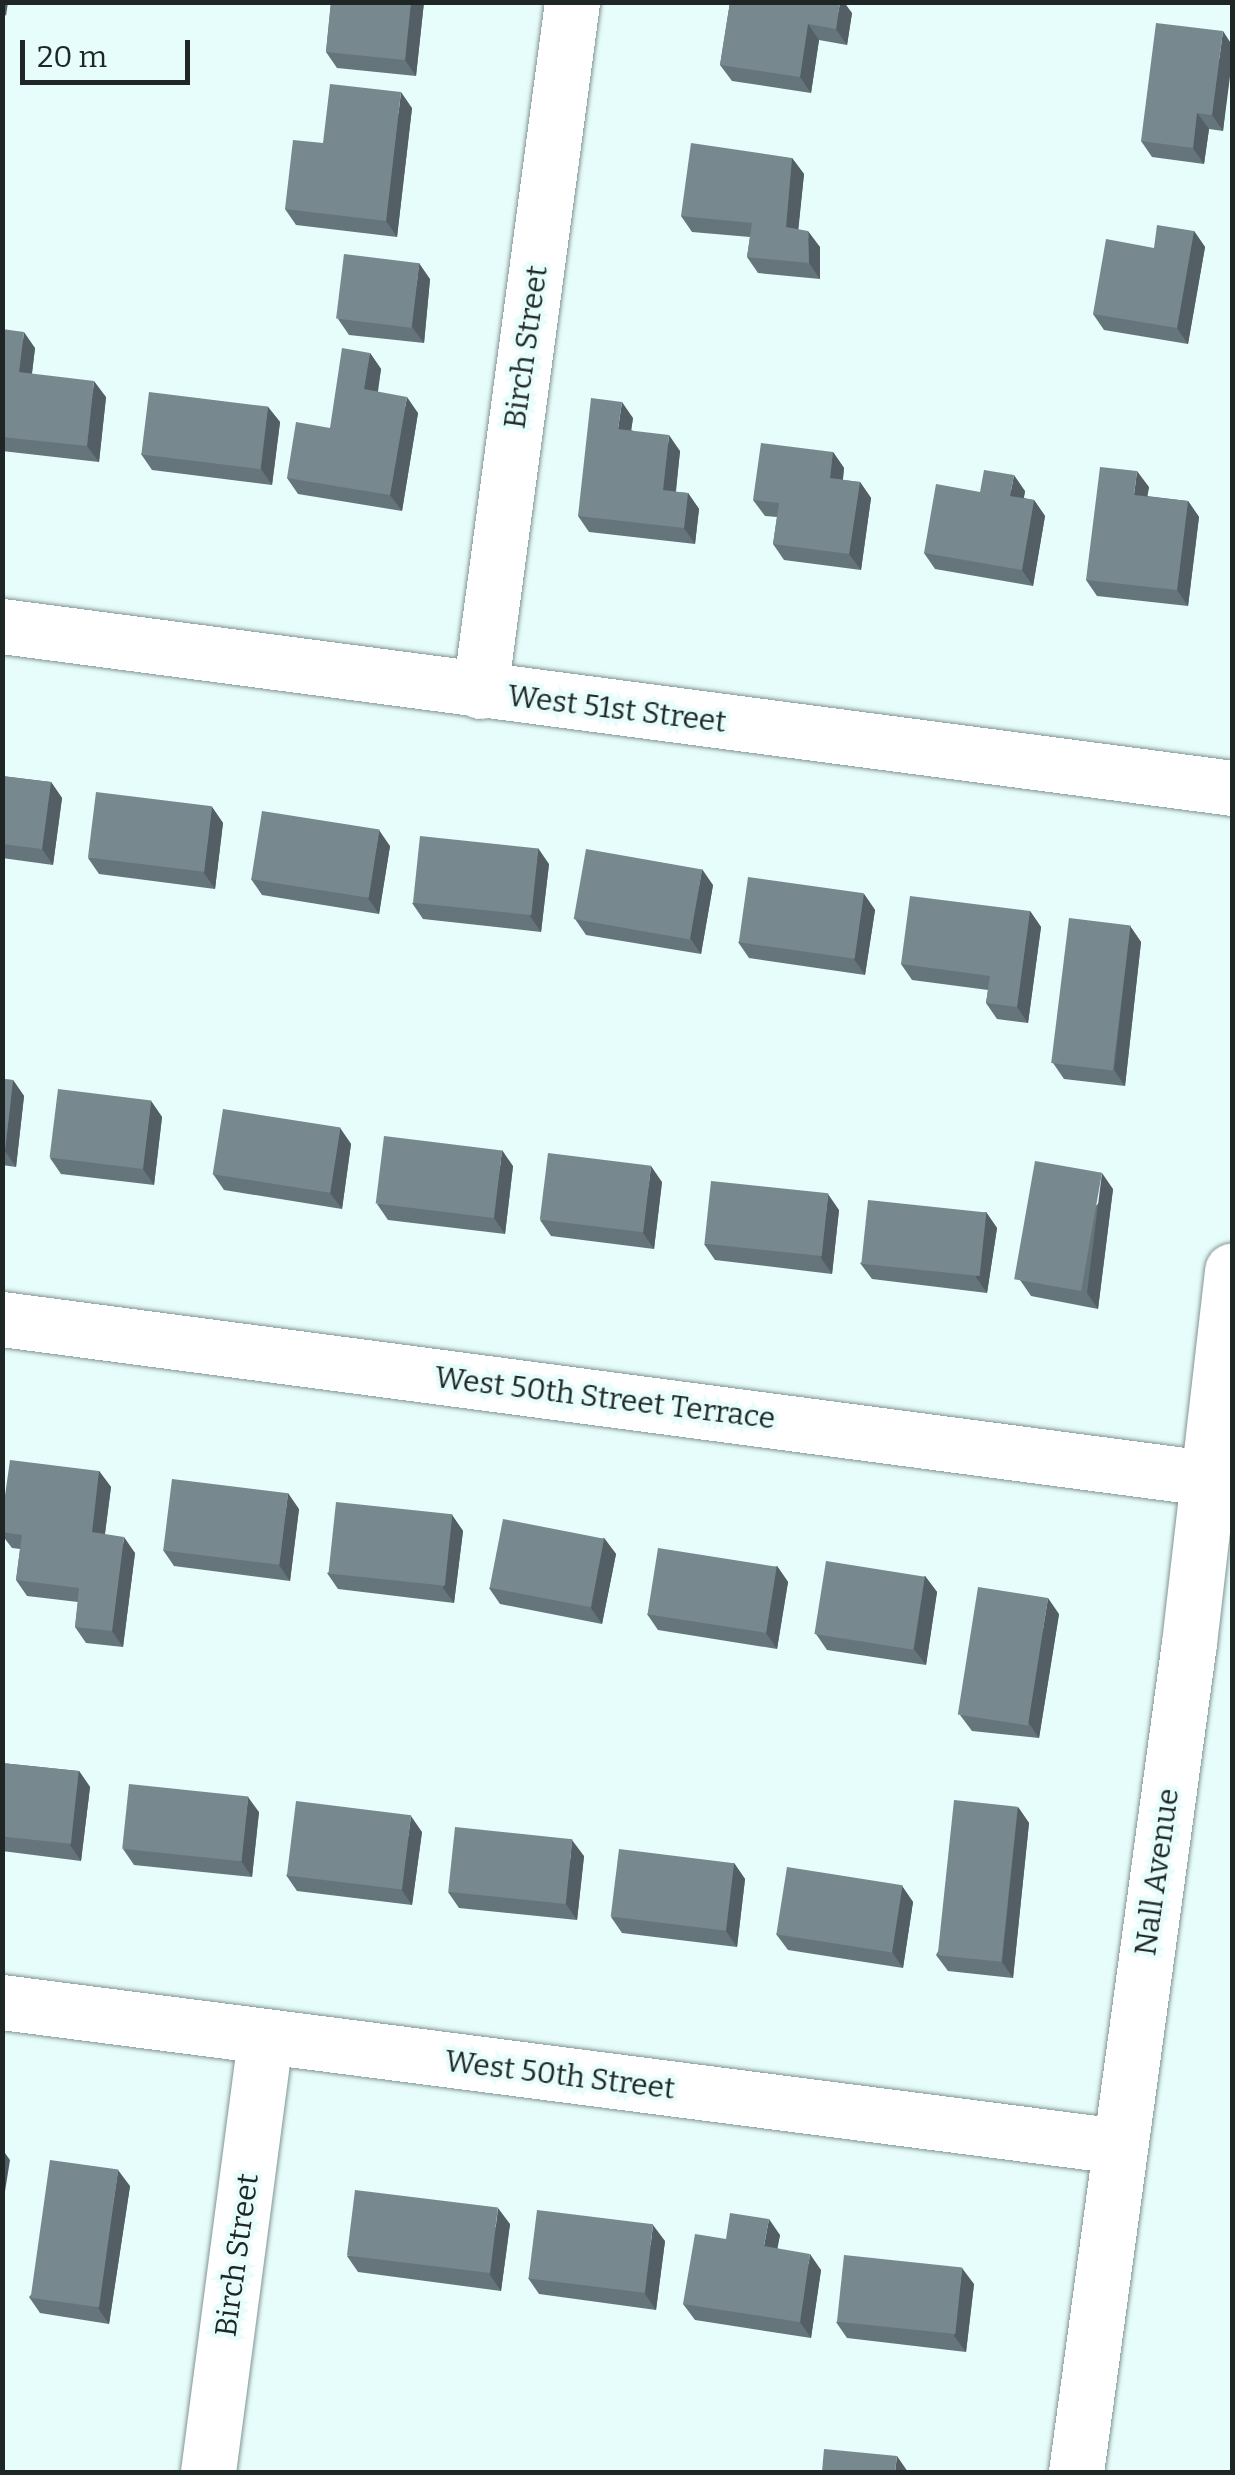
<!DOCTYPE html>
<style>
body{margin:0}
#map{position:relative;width:1235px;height:2475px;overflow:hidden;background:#e7fdfc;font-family:Bitter,serif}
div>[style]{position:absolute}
.roads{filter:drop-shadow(0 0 2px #809493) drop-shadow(0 0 2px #809493)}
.minor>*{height:55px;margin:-27.5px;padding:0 27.5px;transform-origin:27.5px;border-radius:27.5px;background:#fff}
.wall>*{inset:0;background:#66757b}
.shaded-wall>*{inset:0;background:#535f64}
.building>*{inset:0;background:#77888f;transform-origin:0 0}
span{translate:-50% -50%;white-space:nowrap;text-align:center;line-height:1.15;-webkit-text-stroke:8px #e7fdfc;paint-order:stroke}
.street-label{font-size:30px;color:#1f2726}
.frame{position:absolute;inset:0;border:5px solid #1f2726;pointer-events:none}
.scale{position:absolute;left:20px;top:40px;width:170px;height:45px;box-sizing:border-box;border:5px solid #1f2726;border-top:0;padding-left:12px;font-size:30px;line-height:35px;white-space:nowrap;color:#1f2726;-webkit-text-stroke:8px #e7fdfc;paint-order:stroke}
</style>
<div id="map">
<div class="roads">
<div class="minor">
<div style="left:2px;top:626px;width:1241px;rotate:7.5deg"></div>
<div style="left:480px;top:691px;width:695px;rotate:-82.39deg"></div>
<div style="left:2px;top:1319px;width:1215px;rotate:7.52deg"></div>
<div style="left:2px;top:2002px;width:1126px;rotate:7.35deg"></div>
<div style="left:208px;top:2472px;width:439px;rotate:-82.5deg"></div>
<div style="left:1076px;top:2472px;width:837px;rotate:-82.24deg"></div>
<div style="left:1189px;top:1643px;width:375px;rotate:-83.4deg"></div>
</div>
</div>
<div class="wall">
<div style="clip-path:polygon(331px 2px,424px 2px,416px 76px,337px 68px,326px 52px)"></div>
<div style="clip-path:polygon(730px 2px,852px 13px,847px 45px,819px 40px,811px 93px,732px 81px,720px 65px)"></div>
<div style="clip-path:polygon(1232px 45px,1223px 131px,1209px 129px,1204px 164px,1152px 157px,1141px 141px)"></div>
<div style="clip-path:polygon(412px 108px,397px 237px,296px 225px,285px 209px,323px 143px)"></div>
<div style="clip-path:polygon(792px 158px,804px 174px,798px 229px,820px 247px,820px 279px,758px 273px,747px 257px,750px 237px,692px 232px,681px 216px)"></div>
<div style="clip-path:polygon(1194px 231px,1205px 247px,1188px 344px,1104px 330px,1093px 314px,1154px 248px)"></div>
<div style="clip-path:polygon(430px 279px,424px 343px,349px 335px,338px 319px)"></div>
<div style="clip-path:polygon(2px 329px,35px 348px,32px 374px,106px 397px,99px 462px,2px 451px)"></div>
<div style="clip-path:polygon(370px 353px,381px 369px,378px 392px,418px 413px,402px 511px,298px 494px,287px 478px,330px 428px)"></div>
<div style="clip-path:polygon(268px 407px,280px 422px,272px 485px,152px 470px,141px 454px)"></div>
<div style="clip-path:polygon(633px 418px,631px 430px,680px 451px,676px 492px,688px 493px,699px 509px,695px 544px,589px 532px,578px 516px)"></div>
<div style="clip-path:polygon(833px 452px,844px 468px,843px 480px,860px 482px,871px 498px,861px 570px,784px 560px,773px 544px,777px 517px,765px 516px,753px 500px)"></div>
<div style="clip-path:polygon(1149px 487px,1147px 496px,1188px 501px,1199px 517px,1188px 606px,1097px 596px,1086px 580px)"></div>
<div style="clip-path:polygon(1025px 491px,1024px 498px,1034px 500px,1045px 516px,1033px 586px,935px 569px,924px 553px,980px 492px)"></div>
<div style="clip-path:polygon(2px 776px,51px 782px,62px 798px,53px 865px,2px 858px)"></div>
<div style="clip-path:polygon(212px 807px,223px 823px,215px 889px,99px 874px,88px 858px)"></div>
<div style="clip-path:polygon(390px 846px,379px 914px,262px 895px,251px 879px)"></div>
<div style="clip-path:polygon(549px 864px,541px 932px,423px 919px,412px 903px)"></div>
<div style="clip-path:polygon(713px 885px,701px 954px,586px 935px,575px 919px)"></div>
<div style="clip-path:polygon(864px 894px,875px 910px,865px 975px,749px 958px,738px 942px)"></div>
<div style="clip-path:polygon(1030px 911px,1041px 927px,1028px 1023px,997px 1019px,986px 1003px,988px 990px,912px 980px,901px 964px)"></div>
<div style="clip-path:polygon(1130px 926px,1141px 942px,1125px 1086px,1064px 1079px,1053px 1063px)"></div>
<div style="clip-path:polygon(2px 1079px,13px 1080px,24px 1096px,16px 1167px,2px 1165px)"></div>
<div style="clip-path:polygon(151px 1101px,162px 1117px,154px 1185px,61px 1174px,50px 1158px)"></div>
<div style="clip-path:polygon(340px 1128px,351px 1144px,342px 1209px,224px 1190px,213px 1174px)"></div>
<div style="clip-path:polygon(513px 1166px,505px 1234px,388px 1220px,377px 1204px)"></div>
<div style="clip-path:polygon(662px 1182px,654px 1249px,551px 1236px,540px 1220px)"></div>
<div style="clip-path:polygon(1113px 1189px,1098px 1309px,1031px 1296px,1020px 1280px)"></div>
<div style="clip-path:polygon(839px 1210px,832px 1274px,715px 1260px,704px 1244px)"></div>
<div style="clip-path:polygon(986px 1212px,997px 1228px,987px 1293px,872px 1279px,860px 1263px)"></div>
<div style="clip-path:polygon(99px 1471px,111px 1487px,105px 1534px,135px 1553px,123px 1647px,86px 1643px,75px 1627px,78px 1602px,27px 1596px,16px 1580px,20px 1549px,12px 1548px,2px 1535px,2px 1517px)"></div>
<div style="clip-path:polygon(299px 1509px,290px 1581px,174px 1566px,163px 1550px)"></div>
<div style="clip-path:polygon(452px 1515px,463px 1531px,454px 1603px,338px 1589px,327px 1573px)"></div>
<div style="clip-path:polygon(604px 1538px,616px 1554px,602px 1624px,500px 1604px,489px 1588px)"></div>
<div style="clip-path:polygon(777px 1566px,788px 1582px,777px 1649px,658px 1630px,647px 1614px)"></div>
<div style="clip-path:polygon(925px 1576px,937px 1592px,926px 1665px,827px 1650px,816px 1634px)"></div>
<div style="clip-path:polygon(1059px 1614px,1039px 1738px,972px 1731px,960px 1715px)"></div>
<div style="clip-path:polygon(2px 1763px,79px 1771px,90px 1787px,81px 1861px,2px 1851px)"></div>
<div style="clip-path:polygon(1018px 1807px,1029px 1823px,1013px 1978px,948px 1971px,936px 1955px)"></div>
<div style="clip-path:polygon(259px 1812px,252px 1877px,134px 1865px,123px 1849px)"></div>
<div style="clip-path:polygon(422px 1832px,412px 1905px,297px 1891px,286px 1875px)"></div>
<div style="clip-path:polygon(584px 1856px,577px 1920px,459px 1908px,448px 1892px)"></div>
<div style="clip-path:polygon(734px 1863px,745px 1879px,737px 1947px,622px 1933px,611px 1917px)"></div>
<div style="clip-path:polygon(902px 1886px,913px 1902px,903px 1968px,788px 1950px,776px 1934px)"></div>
<div style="clip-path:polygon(130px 2186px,109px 2324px,40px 2313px,29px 2297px)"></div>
<div style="clip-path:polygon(510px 2224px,501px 2291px,358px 2272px,347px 2256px)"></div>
<div style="clip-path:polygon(780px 2235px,777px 2248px,821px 2270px,811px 2338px,695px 2320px,683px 2304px)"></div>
<div style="clip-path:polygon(665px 2241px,656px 2310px,539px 2294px,528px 2278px)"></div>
<div style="clip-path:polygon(974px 2284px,966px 2352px,847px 2338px,836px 2322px)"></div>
</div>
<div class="shaded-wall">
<div style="clip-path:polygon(2px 2px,8px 2px,6px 16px,2px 10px)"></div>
<div style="clip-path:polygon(411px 2px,424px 2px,416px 76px,405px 60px)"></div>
<div style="clip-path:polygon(840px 2px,844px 2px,852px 13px,847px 45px,836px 29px)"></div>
<div style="clip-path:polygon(808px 24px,819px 40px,811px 93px,800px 77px)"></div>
<div style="clip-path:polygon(1223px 31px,1232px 45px,1232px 61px,1223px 131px,1212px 115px)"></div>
<div style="clip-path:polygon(401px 92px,412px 108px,397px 237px,386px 221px)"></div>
<div style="clip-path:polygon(1197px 113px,1209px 129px,1204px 164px,1193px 148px)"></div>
<div style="clip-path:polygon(792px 158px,804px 174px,797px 243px,786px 227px)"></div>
<div style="clip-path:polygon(808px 231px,820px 247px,820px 279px,809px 263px)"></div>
<div style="clip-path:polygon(1194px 231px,1205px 247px,1188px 344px,1177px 328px)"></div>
<div style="clip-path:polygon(419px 263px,430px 279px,424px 343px,412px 327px)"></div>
<div style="clip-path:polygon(24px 332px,35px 348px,30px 388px,19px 372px)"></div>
<div style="clip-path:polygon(370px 353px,381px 369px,375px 405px,364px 389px)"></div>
<div style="clip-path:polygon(94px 381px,106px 397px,99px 462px,87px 446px)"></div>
<div style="clip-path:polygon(407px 397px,418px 413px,402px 511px,390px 495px)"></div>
<div style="clip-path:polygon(622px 402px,633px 418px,629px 445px,618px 429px)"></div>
<div style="clip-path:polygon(268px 407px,280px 422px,272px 485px,261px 469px)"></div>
<div style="clip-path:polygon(669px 435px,680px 451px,674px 506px,663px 490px)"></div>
<div style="clip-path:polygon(833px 452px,844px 468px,841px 494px,830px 478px)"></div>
<div style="clip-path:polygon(1137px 471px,1149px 487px,1145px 511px,1134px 495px)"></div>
<div style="clip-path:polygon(1014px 475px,1025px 491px,1021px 512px,1010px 496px)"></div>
<div style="clip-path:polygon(860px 482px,871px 498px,861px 570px,849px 554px)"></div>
<div style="clip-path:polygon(688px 493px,699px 509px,695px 544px,684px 528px)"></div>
<div style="clip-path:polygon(1034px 500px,1045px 516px,1033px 586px,1022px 570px)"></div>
<div style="clip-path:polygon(1188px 501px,1199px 517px,1188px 606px,1177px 590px)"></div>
<div style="clip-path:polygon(51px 782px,62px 798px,53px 865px,42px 849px)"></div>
<div style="clip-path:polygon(212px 807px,223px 823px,215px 889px,204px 873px)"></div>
<div style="clip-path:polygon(379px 830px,390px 846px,379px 914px,368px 898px)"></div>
<div style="clip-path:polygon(538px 848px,549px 864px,541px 932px,530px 916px)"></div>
<div style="clip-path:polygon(702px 869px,713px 885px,701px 954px,690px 938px)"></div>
<div style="clip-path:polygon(864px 894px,875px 910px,865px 975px,854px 959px)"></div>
<div style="clip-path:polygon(1030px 911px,1041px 927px,1028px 1023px,1017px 1007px)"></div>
<div style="clip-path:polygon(1130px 926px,1141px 942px,1125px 1086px,1114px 1070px)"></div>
<div style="clip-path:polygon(13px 1080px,24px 1096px,16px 1167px,5px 1151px)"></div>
<div style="clip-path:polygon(151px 1101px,162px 1117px,154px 1185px,143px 1169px)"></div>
<div style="clip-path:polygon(340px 1128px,351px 1144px,342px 1209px,330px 1193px)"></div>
<div style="clip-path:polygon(502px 1150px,513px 1166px,505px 1234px,494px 1218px)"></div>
<div style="clip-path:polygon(651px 1166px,662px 1182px,654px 1249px,643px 1233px)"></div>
<div style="clip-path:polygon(1102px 1173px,1113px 1189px,1098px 1309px,1087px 1293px)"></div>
<div style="clip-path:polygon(828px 1194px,839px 1210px,832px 1274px,821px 1258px)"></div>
<div style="clip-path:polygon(986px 1212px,997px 1228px,987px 1293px,976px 1277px)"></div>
<div style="clip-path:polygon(99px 1471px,111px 1487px,103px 1548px,92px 1532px)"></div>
<div style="clip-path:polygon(288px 1493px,299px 1509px,290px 1581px,279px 1565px)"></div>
<div style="clip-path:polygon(452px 1515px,463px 1531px,454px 1603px,443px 1588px)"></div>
<div style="clip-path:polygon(124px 1537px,135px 1553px,123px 1647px,112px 1631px)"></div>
<div style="clip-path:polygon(604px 1538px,616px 1554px,602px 1624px,591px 1608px)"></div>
<div style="clip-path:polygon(777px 1566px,788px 1582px,777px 1649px,766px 1633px)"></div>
<div style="clip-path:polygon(925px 1576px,937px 1592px,926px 1665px,914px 1649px)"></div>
<div style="clip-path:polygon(1048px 1598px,1059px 1614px,1039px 1738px,1028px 1722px)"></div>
<div style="clip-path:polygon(79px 1771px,90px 1787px,81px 1861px,70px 1845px)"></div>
<div style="clip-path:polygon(248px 1797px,259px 1812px,252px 1877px,241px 1861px)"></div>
<div style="clip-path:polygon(1018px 1807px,1029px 1823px,1013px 1978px,1002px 1962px)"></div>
<div style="clip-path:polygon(411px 1816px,422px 1832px,412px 1905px,401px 1889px)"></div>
<div style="clip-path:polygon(572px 1840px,584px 1856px,577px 1920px,566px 1904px)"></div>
<div style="clip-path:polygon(734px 1863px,745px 1879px,737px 1947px,726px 1931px)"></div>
<div style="clip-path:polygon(902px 1886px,913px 1902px,903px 1968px,892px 1952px)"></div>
<div style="clip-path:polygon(2px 2149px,10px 2160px,2px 2210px)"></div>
<div style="clip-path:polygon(118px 2170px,130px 2186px,109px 2324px,98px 2308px)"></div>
<div style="clip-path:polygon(498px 2208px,510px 2224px,501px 2291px,490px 2275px)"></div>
<div style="clip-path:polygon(769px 2219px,780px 2235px,775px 2262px,764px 2246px)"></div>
<div style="clip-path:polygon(653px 2225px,665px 2241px,656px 2310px,645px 2294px)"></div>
<div style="clip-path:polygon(810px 2254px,821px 2270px,811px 2338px,800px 2322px)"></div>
<div style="clip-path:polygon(962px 2268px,974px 2284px,966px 2352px,954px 2336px)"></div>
<div style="clip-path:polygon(897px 2456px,908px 2472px,895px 2472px)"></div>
</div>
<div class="building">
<div style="clip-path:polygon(331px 2px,411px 2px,405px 60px,326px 52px)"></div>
<div style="clip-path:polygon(730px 2px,840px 2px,836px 29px,808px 24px,800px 77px,720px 65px)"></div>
<div style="clip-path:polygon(1156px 23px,1223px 31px,1212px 115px,1197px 113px,1193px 148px,1141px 141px)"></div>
<div style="clip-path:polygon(330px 84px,401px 92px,386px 221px,285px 209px,293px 140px,323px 143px)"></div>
<div style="clip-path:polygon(691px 143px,792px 158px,786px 227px,808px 231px,809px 263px,747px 257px,752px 223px,681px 216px)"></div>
<div style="clip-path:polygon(1157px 225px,1194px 231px,1177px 328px,1093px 314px,1106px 239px,1154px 248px)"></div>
<div style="left:344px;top:254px;width:76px;height:65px;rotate:7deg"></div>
<div style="clip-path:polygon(2px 329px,24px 332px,19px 372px,94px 381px,87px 446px,2px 437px)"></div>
<div style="clip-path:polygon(342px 348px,370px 353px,364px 389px,407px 397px,390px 495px,287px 478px,296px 422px,330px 428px)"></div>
<div style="left:149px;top:392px;width:120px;height:63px;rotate:7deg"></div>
<div style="clip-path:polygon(591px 398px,622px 402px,618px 429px,669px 435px,663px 490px,688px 493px,684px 528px,578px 516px)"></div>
<div style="clip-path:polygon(761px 443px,833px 452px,830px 478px,860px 482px,849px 554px,773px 544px,779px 503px,753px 500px)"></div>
<div style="clip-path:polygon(1100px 467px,1137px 471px,1134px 495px,1188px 501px,1177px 590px,1086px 580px)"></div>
<div style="clip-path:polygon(984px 470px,1014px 475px,1010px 496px,1034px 500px,1022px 570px,924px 553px,936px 484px,980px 492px)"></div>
<div style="clip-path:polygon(2px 776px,51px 782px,42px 849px,2px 844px)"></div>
<div style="left:96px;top:792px;width:117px;height:66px;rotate:7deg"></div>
<div style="left:262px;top:811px;width:119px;height:69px;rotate:9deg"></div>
<div style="left:420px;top:836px;width:119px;height:67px;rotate:6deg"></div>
<div style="left:586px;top:849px;width:118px;height:71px;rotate:10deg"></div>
<div style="left:748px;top:877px;width:117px;height:66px;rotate:8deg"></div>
<div style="clip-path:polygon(910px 896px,1030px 911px,1017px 1007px,986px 1003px,990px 976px,901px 964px)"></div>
<div style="left:1069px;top:918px;width:62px;height:146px;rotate:7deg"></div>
<div style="clip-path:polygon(2px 1079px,13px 1080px,5px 1151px,2px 1150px)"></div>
<div style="left:58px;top:1089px;width:94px;height:69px;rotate:7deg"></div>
<div style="left:223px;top:1109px;width:119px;height:66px;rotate:9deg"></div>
<div style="left:384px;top:1136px;width:119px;height:68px;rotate:7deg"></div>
<div style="left:548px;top:1153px;width:104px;height:67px;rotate:7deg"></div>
<div style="left:1035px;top:1161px;width:68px;height:120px;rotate:10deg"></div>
<div style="left:711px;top:1181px;width:118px;height:63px;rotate:6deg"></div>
<div style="left:868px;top:1200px;width:119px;height:64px;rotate:6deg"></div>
<div style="clip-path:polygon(10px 1460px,99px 1471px,92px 1532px,124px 1537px,112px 1631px,75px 1627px,79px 1588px,16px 1580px,22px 1535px,2px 1532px,2px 1517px)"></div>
<div style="left:172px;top:1479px;width:117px;height:72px;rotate:7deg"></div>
<div style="left:336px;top:1502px;width:117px;height:72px;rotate:6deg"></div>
<div style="left:503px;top:1519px;width:103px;height:70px;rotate:11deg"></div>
<div style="left:658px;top:1548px;width:120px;height:67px;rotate:9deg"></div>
<div style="left:826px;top:1561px;width:100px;height:74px;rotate:9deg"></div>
<div style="left:978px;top:1587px;width:71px;height:129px;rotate:9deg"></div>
<div style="left:2px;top:1763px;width:77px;height:73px;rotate:6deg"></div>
<div style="left:129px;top:1784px;width:120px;height:65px;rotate:6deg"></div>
<div style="left:954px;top:1800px;width:64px;height:156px;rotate:6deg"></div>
<div style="left:296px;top:1801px;width:116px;height:75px;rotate:7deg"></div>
<div style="left:455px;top:1827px;width:118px;height:65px;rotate:6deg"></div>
<div style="left:619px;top:1849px;width:116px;height:68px;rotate:7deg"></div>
<div style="left:787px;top:1867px;width:117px;height:68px;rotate:9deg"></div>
<div style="left:50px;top:2160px;width:69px;height:139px;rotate:8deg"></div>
<div style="left:355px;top:2190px;width:144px;height:66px;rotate:7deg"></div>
<div style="left:537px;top:2210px;width:117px;height:69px;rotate:7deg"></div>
<div style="clip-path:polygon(730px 2213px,769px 2219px,764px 2246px,810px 2254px,800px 2322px,683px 2304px,695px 2234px,726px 2239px)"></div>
<div style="left:844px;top:2255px;width:119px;height:67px;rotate:6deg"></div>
<div style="clip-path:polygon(824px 2449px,897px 2456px,895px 2472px,822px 2472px)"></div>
</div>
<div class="street-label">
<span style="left:526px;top:347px;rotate:-82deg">Birch Street</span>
<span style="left:617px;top:709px;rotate:7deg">West 51st Street</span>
<span style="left:605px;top:1398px;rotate:7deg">West 50th Street Terrace</span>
<span style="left:1157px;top:1872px;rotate:-82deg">Nall Avenue</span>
<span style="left:560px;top:2075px;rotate:7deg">West 50th Street</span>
<span style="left:237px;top:2255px;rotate:-82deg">Birch Street</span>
</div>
<div class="frame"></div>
<div class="scale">20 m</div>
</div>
